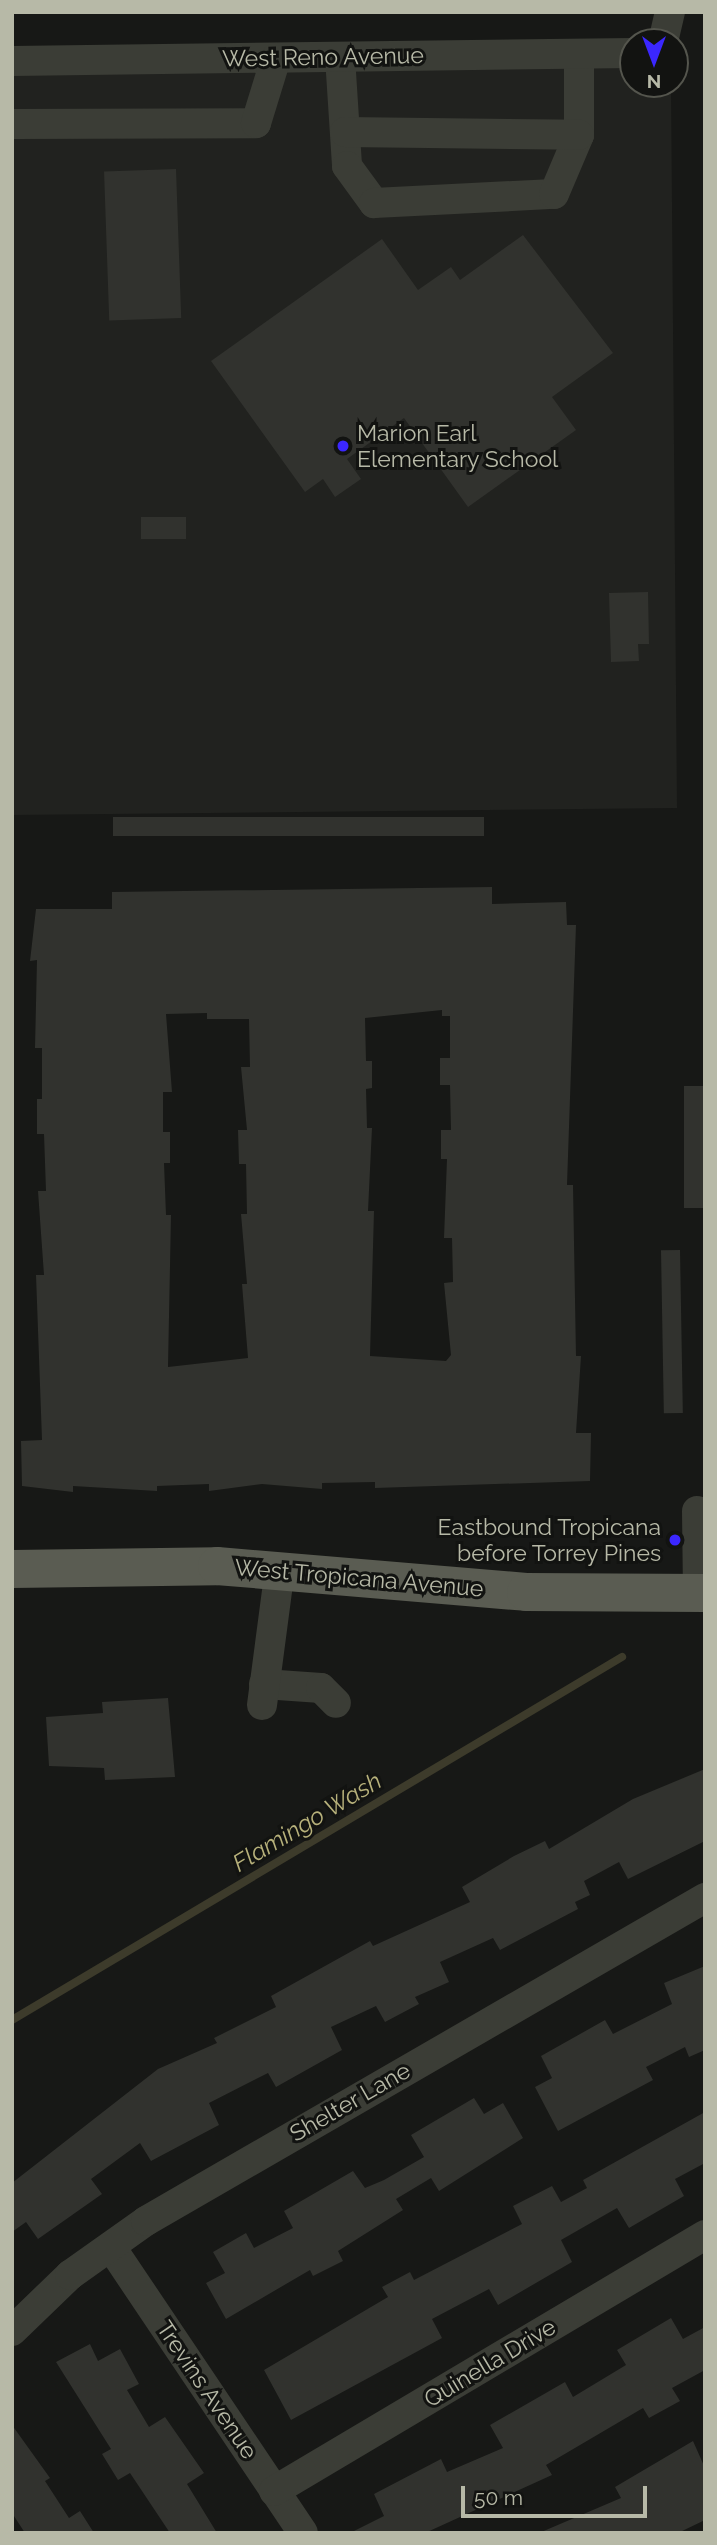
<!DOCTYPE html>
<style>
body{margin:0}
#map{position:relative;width:717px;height:2545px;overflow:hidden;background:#171816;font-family:Raleway,sans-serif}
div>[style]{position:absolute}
.built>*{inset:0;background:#21221f}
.stream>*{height:8px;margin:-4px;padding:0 4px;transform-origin:4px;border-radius:4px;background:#3d3b2b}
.building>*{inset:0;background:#31322e;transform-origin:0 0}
.minor>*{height:30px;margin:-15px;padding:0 15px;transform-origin:15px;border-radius:15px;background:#3b3d36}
.major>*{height:38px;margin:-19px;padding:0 19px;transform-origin:19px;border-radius:19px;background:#5a5c52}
.dots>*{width:19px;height:19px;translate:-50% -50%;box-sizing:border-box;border:4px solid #121311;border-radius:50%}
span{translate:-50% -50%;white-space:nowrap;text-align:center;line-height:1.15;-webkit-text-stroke:6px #121311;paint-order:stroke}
.street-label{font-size:23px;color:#b7b9a7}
.poi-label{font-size:23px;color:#b7b9a7}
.left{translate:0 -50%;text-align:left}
.right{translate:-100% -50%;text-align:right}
.water-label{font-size:24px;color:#b7b17b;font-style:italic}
.frame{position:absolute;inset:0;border:14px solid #b7b9a7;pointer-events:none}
.north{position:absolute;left:619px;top:28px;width:70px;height:70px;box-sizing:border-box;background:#121311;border:2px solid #54554d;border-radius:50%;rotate:180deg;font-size:19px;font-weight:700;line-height:28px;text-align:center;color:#b7b9a7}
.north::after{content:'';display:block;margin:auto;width:24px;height:32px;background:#3b27ff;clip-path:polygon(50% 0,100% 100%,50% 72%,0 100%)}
.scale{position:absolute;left:461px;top:2486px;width:186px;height:32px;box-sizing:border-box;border:4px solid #b7b9a7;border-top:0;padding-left:9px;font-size:21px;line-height:24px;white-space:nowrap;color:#b7b9a7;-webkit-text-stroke:5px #121311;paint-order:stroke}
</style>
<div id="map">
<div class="built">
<div style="clip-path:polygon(633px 53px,633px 84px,671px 84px,677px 808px,12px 815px,12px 61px)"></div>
</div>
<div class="stream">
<div style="left:12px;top:2020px;width:710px;rotate:-30.76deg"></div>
</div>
<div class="building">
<div style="left:176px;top:169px;width:149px;height:72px;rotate:88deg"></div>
<div style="clip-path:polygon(523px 235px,613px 353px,552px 397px,576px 430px,468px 507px,404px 418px,347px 459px,361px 479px,335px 497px,323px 479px,305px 492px,211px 361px,382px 239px,418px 290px,451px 267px,460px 280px)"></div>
<div style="left:186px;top:517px;width:22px;height:45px;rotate:90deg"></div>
<div style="clip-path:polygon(648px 592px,649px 644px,638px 644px,639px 661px,611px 662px,609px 593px)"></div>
<div style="left:484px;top:817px;width:19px;height:371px;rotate:90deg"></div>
<div style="clip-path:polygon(evenodd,492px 887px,492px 904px,566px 902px,567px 925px,576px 925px,567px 1185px,573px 1185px,576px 1356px,581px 1356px,576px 1433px,591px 1433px,590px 1481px,375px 1488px,375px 1482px,322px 1483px,322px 1489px,262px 1484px,209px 1491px,209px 1484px,157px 1486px,157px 1491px,73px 1486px,73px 1492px,22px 1486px,21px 1441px,42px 1440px,36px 1275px,44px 1275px,38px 1191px,46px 1191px,44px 1134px,37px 1134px,37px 1099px,42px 1099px,42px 1048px,35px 1048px,37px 960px,30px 961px,36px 909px,112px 909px,112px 892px,492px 887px,442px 1010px,442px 1016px,450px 1016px,450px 1058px,440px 1058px,440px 1085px,450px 1085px,451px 1130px,441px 1130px,441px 1159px,447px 1159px,444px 1238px,452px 1238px,453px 1282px,444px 1283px,451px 1355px,446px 1361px,370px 1356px,374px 1211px,368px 1211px,372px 1128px,367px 1128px,366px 1089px,372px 1088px,372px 1061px,366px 1061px,365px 1018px,442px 1010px,492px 887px,207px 1013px,207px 1019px,249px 1019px,250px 1067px,241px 1067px,247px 1130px,238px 1130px,239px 1164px,246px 1164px,247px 1214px,241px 1214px,247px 1284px,242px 1284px,248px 1358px,168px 1367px,171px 1215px,166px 1215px,164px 1163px,170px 1163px,170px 1132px,163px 1132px,163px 1092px,172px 1092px,166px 1014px,207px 1013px)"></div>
<div style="left:684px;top:1086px;width:20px;height:122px"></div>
<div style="left:680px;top:1250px;width:163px;height:19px;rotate:89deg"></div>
<div style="clip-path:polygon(168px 1698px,175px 1777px,105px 1780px,104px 1768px,49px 1766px,46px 1717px,103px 1713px,102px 1702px)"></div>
<div style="clip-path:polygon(705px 1769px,705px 1841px,628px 1879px,619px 1862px,584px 1881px,590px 1895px,575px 1902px,578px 1909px,500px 1950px,493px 1938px,440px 1962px,449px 1982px,415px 1997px,419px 2004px,385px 2022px,376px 2006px,331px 2027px,342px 2050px,276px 2087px,268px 2073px,209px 2103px,219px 2125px,151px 2161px,140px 2143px,91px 2179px,102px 2194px,38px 2239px,26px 2222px,12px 2232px,12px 2183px,158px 2069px,217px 2043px,214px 2038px,276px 2007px,271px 1996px,370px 1941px,373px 1946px,470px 1902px,462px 1887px,514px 1856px,545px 1841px,549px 1849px,633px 1799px)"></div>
<div style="clip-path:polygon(705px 1966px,705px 2050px,689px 2057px,685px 2047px,646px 2067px,653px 2080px,558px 2131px,535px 2087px,552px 2078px,541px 2056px,605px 2020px,613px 2034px,672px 2004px,664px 1983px)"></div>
<div style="clip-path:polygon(474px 2098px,484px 2114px,503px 2103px,523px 2138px,439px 2191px,431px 2178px,396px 2199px,403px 2210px,338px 2251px,343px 2261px,313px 2276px,310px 2270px,226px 2319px,206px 2283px,225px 2273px,213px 2252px,246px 2233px,254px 2248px,293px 2228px,284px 2211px,353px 2171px,365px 2188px,384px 2180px,424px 2157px,411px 2135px)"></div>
<div style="clip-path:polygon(705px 2112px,705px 2163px,675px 2179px,684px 2196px,629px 2228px,617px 2208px,561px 2240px,572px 2262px,498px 2305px,489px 2289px,432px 2319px,442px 2338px,291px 2420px,264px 2370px,388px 2297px,382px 2287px,410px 2272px,414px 2280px,522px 2224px,513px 2206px,552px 2186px,561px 2202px,587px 2188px,583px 2180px)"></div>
<div style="clip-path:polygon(671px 2318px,683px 2339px,705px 2327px,705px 2370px,672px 2388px,680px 2401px,649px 2418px,643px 2408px,546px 2465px,552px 2475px,425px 2533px,350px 2533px,384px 2516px,374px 2494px,441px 2459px,447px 2472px,503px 2448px,490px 2425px,565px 2382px,573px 2397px,626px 2365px,617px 2350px)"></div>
<div style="clip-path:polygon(90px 2344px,98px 2361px,120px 2349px,139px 2384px,127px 2390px,149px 2427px,165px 2417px,204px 2473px,187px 2484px,217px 2533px,170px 2533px,130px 2473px,118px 2480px,102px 2454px,111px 2449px,56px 2362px)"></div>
<div style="clip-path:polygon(12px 2425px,50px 2478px,45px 2481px,69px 2518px,80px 2511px,94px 2533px,25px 2533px,12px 2513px)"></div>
<div style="clip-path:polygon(693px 2441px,705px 2468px,705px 2520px,678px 2533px,539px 2533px,621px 2498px,615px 2487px)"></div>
</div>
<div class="minor">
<div style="left:663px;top:42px;width:31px;rotate:-77deg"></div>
<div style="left:340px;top:57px;width:109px;rotate:86.3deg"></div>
<div style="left:347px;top:166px;width:46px;rotate:53.9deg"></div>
<div style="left:374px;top:203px;width:180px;rotate:-2.9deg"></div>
<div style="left:554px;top:194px;width:64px;rotate:-67deg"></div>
<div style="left:579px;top:135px;width:81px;rotate:-90deg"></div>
<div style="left:12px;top:61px;width:621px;rotate:-0.74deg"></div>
<div style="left:12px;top:124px;width:244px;rotate:-0.2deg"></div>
<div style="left:256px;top:123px;width:68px;rotate:-72.9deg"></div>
<div style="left:345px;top:132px;width:234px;rotate:0.7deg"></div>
<div style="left:697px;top:1511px;width:82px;rotate:89.3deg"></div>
<div style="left:264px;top:1684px;width:57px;rotate:4deg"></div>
<div style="left:321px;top:1688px;width:21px;rotate:45deg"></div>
<div style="left:262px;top:1705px;width:137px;rotate:-82.5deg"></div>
<div style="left:111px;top:2247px;width:344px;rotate:56.1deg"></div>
<div style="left:12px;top:2331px;width:81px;rotate:-44deg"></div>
<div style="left:70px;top:2275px;width:93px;rotate:-35.4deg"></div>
<div style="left:146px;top:2221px;width:646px;rotate:-30.02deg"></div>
<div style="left:274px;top:2491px;width:501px;rotate:-30.71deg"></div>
</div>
<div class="major">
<div style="left:12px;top:1569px;width:205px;rotate:-0.8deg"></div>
<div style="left:217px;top:1566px;width:310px;rotate:4.8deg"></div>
<div style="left:526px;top:1592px;width:179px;rotate:0.3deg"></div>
</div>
<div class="dots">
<div style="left:343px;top:446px;background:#3b27ff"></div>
<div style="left:675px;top:1540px;background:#3b27ff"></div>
</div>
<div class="street-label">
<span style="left:323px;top:57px;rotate:-1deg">West Reno Avenue</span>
<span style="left:359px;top:1578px;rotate:5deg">West Tropicana Avenue</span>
<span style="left:350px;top:2102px;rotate:-30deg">Shelter Lane</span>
<span style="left:490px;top:2363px;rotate:-31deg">Quinella Drive</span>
<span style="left:207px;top:2390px;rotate:56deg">Trevins Avenue</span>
</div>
<div class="poi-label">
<span class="left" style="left:357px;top:446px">Marion Earl<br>Elementary School</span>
<span class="right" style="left:661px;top:1540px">Eastbound Tropicana<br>before Torrey Pines</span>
</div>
<div class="water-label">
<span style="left:307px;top:1822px;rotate:-31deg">Flamingo Wash</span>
</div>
<div class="frame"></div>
<div class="north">N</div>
<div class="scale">50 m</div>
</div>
